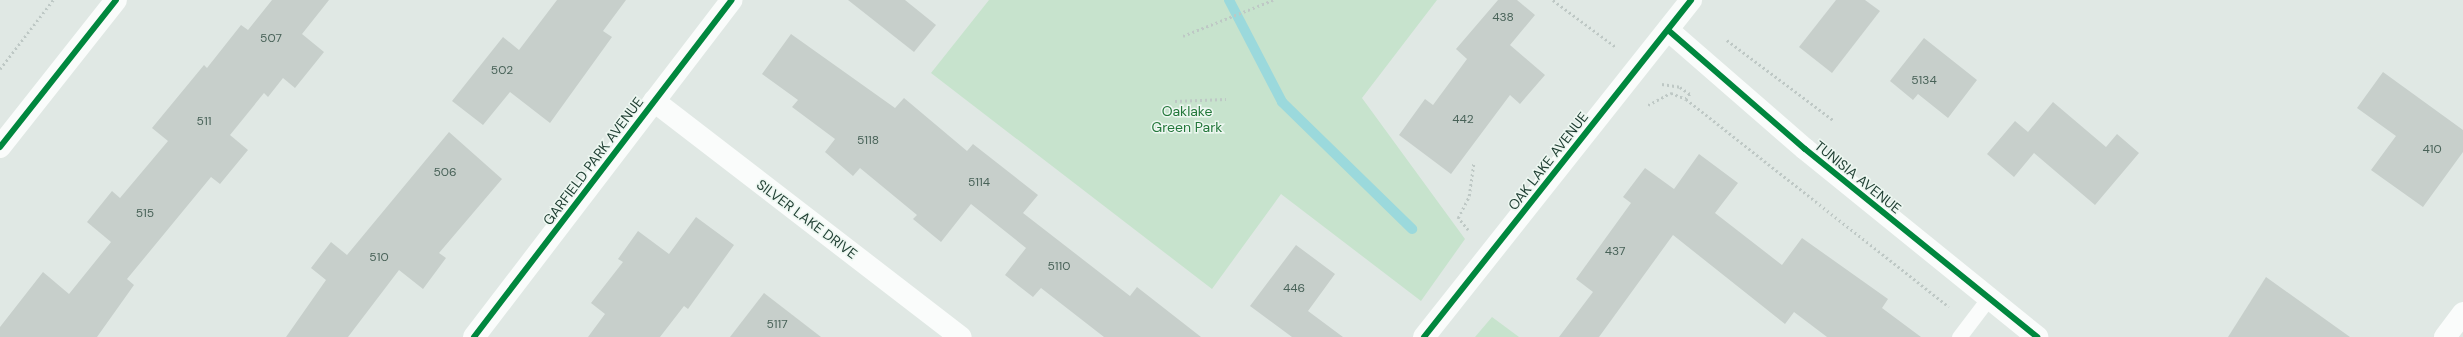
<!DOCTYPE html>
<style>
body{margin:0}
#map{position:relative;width:2463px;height:337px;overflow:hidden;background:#e0e8e4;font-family:"DM Sans",sans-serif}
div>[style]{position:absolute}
.green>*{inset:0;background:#c7e3cd}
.stream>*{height:10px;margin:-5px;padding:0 5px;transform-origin:5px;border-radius:5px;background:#9bd9dc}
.building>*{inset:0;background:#c7cfcb}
.path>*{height:2.5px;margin-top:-1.25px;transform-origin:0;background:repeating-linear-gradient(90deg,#bec8c5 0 2px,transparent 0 5px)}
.service>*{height:15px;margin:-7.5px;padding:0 7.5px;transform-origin:7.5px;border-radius:7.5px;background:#fafcfb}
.minor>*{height:22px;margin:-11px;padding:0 11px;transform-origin:11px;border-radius:11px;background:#fafcfb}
.secondary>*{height:22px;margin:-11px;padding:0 11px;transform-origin:11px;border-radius:11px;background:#fafcfb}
.cycleway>*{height:6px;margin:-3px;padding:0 3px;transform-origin:3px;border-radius:3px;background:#00873e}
span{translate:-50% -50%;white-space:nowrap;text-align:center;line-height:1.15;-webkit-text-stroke:3px #edf7f1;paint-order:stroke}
.number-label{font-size:12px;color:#486258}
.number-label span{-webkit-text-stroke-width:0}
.park-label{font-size:14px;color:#23773a}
.street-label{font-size:14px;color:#1d3c30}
</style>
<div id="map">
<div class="green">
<div style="clip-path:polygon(989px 0,1437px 0,1362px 98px,1465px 239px,1421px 301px,1281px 194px,1212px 289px,931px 73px)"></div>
<div style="clip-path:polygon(1492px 317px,1519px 337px,1475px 337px)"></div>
</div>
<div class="stream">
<div style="left:1229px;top:0;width:115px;rotate:62.5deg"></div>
<div style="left:1282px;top:102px;width:182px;rotate:44.3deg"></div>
</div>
<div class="building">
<div style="clip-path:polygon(272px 0,329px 0,302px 34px,324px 52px,295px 88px,283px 78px,268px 97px,264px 93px,230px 135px,248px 150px,220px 184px,211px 177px,127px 279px,134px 285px,97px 337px,0 337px,0 327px,43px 272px,69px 294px,111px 242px,87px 222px,112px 191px,120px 198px,168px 141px,152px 128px,204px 65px,207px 68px,241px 25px,248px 30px)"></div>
<div style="clip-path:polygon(557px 0,626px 0,603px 31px,612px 37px,550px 123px,510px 92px,483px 125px,452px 101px,503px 37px,519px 50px)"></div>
<div style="clip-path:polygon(848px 0,905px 0,936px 25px,914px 52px)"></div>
<div style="clip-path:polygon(1498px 0,1517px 0,1535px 15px,1510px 45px,1545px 75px,1520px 104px,1510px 95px,1451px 174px,1399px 135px,1425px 99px,1433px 105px,1467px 59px,1456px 49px)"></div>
<div style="clip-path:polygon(1836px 0,1865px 0,1880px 11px,1832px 73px,1799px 47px)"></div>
<div style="clip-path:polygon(791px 34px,895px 108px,904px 98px,967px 151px,973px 144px,1038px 195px,1023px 213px,1130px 296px,1137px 287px,1201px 337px,1104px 337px,1041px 288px,1033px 297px,1005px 275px,1026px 248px,971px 204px,941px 242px,913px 219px,917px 215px,860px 168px,853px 176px,825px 152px,835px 139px,792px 107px,798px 100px,762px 74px)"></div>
<div style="clip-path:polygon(1924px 38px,1977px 80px,1948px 118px,1918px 94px,1913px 100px,1890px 81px)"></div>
<div style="clip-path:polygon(2383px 72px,2463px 130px,2463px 152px,2423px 207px,2371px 170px,2396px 136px,2357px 108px)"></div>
<div style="clip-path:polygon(2053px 102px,2106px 147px,2117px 134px,2139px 153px,2095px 205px,2034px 153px,2014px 177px,1987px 154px,2015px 121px,2028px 132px)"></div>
<div style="clip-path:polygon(449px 132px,502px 179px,439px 253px,446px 258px,423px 289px,399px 270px,348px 337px,286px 337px,326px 280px,311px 268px,331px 242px,347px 255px)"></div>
<div style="clip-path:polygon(1699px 154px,1738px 183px,1715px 213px,1782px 265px,1802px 238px,1888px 299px,1882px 308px,1921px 337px,1827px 337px,1794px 312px,1785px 324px,1673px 235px,1599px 337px,1559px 337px,1593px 292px,1576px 279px,1631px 203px,1623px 197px,1645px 168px,1674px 189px)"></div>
<div style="clip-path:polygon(696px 217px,734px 245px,688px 309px,684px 306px,660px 337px,588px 337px,605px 314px,591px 303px,623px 262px,618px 259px,638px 231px,669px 254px)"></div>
<div style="clip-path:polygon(1296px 245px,1335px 274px,1308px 311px,1343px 337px,1292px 337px,1250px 306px)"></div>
<div style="clip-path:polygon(2266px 277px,2350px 337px,2228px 337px)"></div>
<div style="clip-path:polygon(764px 293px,821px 337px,730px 337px)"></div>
</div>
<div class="path">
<div style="left:1553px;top:0;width:79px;rotate:36.7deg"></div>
<div style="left:1183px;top:36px;width:97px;rotate:-21.8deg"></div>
<div style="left:1727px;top:40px;width:133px;rotate:37deg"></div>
<div style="left:0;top:69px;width:87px;rotate:-52.5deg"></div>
<div style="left:1662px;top:84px;width:18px;rotate:9deg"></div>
<div style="left:1680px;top:87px;width:12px;rotate:35deg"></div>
<div style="left:1690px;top:94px;width:6px;rotate:129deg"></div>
<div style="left:1686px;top:99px;width:335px;rotate:38.3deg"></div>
<div style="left:1175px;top:101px;width:51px;rotate:-2.2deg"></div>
<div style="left:1648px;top:105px;width:26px;rotate:-28deg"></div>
<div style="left:1671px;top:93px;width:16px;rotate:22deg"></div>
<div style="left:1468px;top:230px;width:16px;rotate:-130deg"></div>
<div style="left:1458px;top:218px;width:25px;rotate:-63deg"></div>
<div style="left:1469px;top:196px;width:34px;rotate:-82deg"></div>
</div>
<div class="service">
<div style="left:1959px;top:337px;width:48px;rotate:-52.7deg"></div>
</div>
<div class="minor">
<div style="left:1668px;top:30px;width:181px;rotate:41deg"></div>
<div style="left:1805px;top:149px;width:299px;rotate:39deg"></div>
<div style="left:654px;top:101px;width:387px;rotate:37.6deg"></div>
<div style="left:474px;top:337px;width:424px;rotate:-52.6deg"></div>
<div style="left:1424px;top:337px;width:430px;rotate:-51.6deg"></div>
<div style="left:2445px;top:337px;width:30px;rotate:-53deg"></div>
</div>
<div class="secondary">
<div style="left:0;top:147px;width:187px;rotate:-51.7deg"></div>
</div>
<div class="cycleway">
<div style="left:1668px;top:30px;width:181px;rotate:41deg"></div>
<div style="left:1805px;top:149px;width:299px;rotate:39deg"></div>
<div style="left:0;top:147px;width:187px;rotate:-51.7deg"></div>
<div style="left:474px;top:337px;width:424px;rotate:-52.6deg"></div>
<div style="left:1424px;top:337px;width:430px;rotate:-51.6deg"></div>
</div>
<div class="number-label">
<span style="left:1503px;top:18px">438</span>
<span style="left:271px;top:39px">507</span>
<span style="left:502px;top:71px">502</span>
<span style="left:1924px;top:81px">5134</span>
<span style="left:1463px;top:120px">442</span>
<span style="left:204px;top:122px">511</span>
<span style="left:868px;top:141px">5118</span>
<span style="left:2432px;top:150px">410</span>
<span style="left:445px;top:173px">506</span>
<span style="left:979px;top:183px">5114</span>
<span style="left:145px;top:214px">515</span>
<span style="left:1615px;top:252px">437</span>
<span style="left:379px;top:258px">510</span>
<span style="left:1059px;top:267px">5110</span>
<span style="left:1294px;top:289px">446</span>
<span style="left:777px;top:325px">5117</span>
</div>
<div class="park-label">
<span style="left:1187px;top:119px">Oaklake<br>Green Park</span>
</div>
<div class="street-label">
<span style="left:593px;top:161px;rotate:-53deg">GARFIELD PARK AVENUE</span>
<span style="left:1548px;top:161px;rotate:-52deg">OAK LAKE AVENUE</span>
<span style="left:1858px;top:177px;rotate:39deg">TUNISIA AVENUE</span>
<span style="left:807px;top:219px;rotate:37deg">SILVER LAKE DRIVE</span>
</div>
</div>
